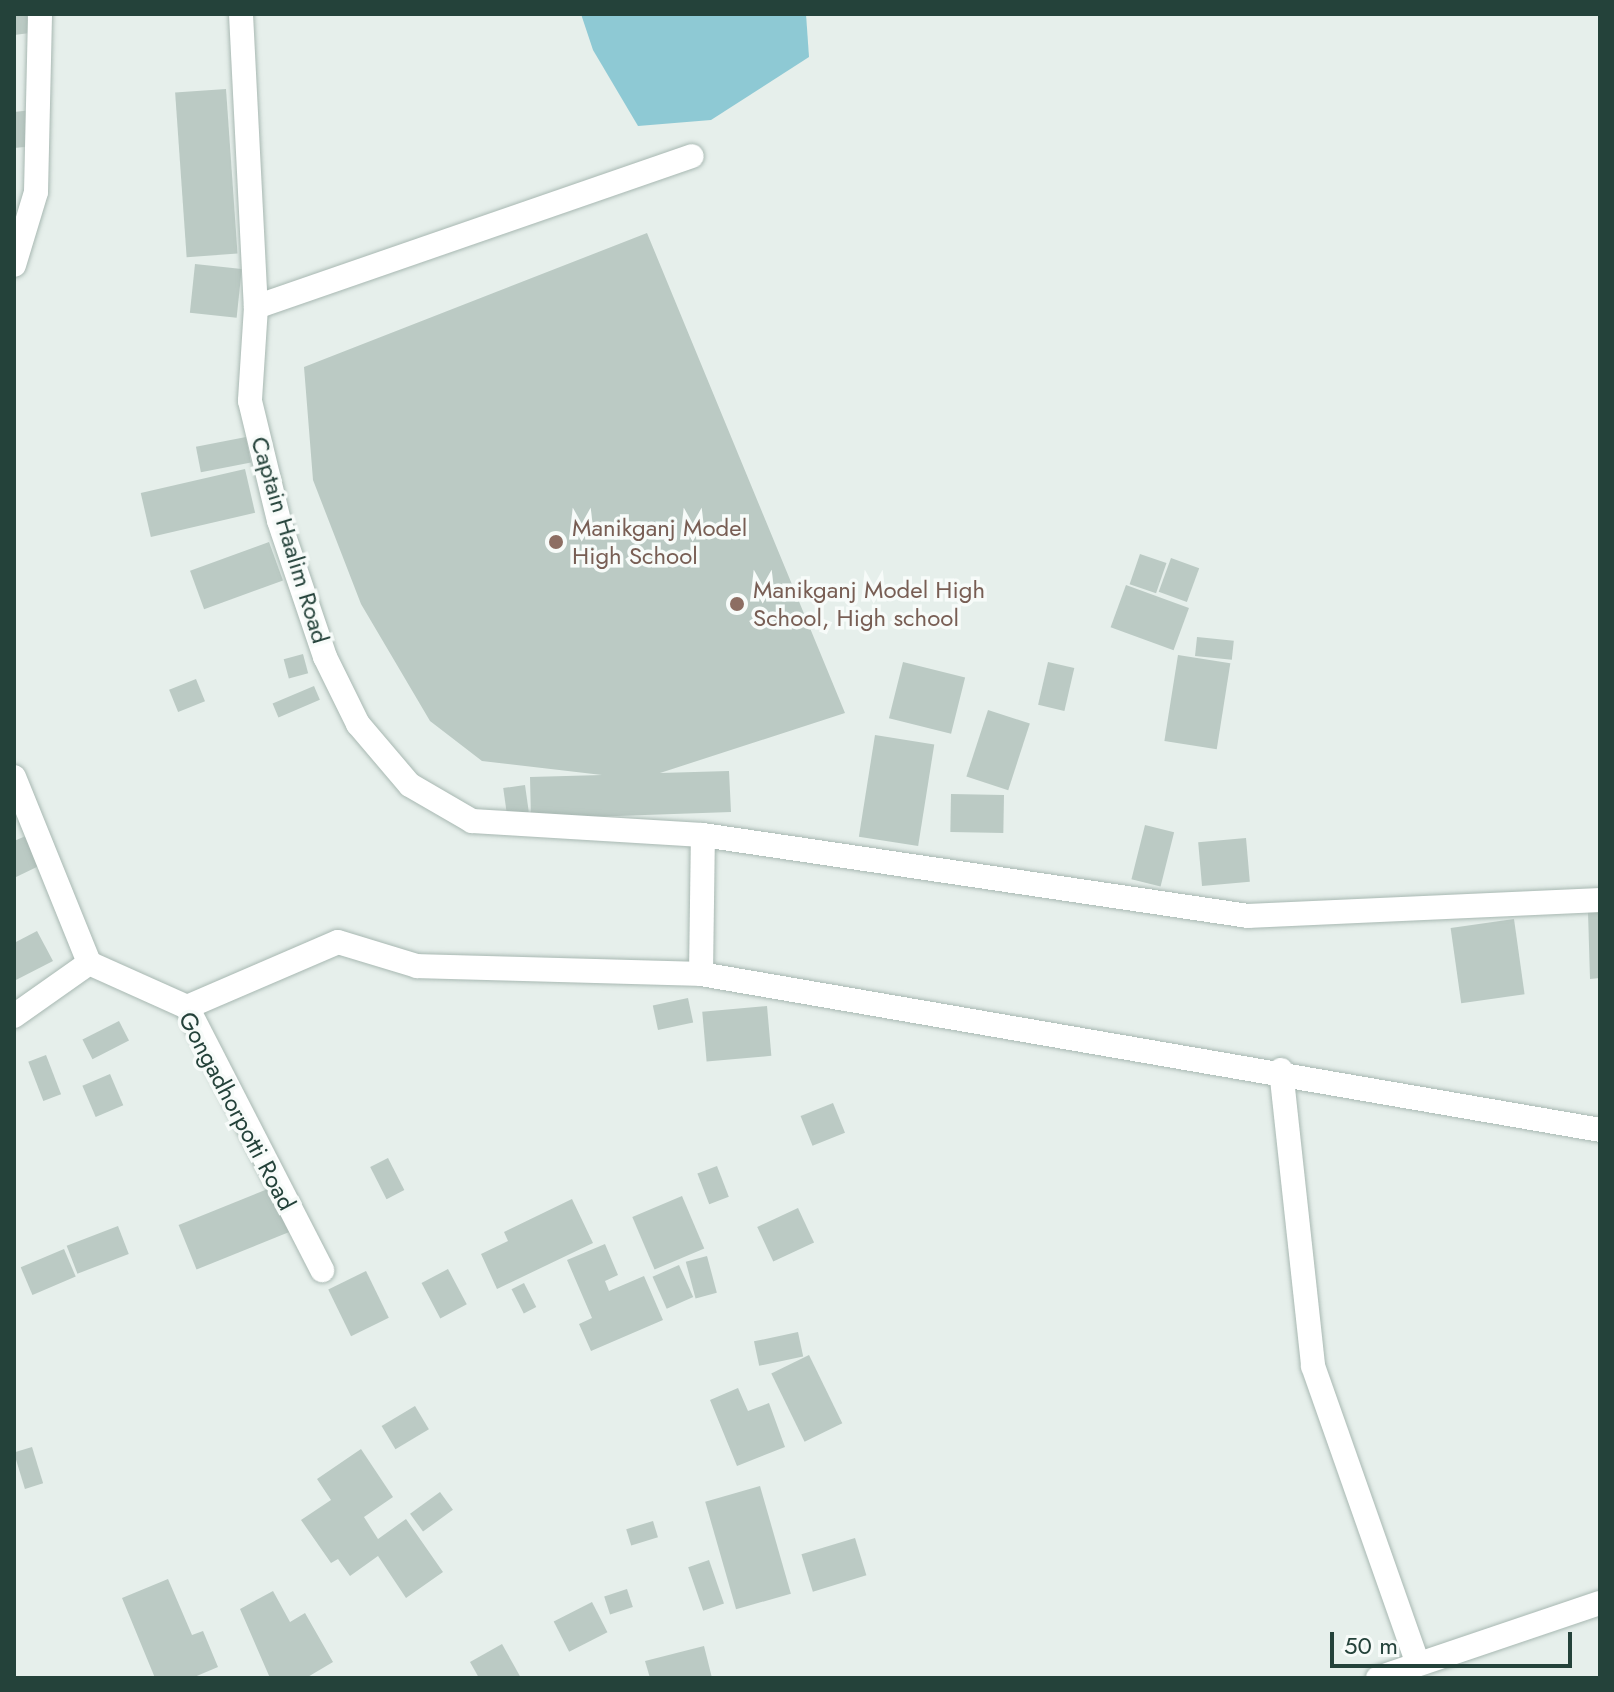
<!DOCTYPE html>
<style>
body{margin:0}
#map{position:relative;width:1614px;height:1692px;overflow:hidden;background:#e6efeb;font-family:Jost,sans-serif}
div>[style]{position:absolute}
.water>*{inset:0;background:#8ec9d4}
.building>*{inset:0;background:#bbcac4;transform-origin:0 0}
.roads{filter:drop-shadow(0 0 2px #a8b8b2) drop-shadow(0 0 2px #a8b8b2)}
.street>*{height:24px;margin:-12px;padding:0 12px;transform-origin:12px;border-radius:12px;background:#fff}
.secondary>*{height:24px;margin:-12px;padding:0 12px;transform-origin:12px;border-radius:12px;background:#fff}
.dots>*{width:22px;height:22px;translate:-50% -50%;box-sizing:border-box;border:4px solid #f7fbf9;border-radius:50%}
span{translate:-50% -50%;white-space:nowrap;text-align:center;line-height:1.15;-webkit-text-stroke:7px #f7fbf9;paint-order:stroke}
.education-label{font-size:24px;color:#785e54}
.left{translate:0 -50%;text-align:left}
.street-label{font-size:24px;color:#24423a}
.frame{position:absolute;inset:0;border:16px solid #24423a;pointer-events:none}
.scale{position:absolute;left:1330px;top:1632px;width:242px;height:36px;box-sizing:border-box;border:4px solid #24423a;border-top:0;padding-left:10px;font-size:24px;line-height:28px;white-space:nowrap;color:#24423a;-webkit-text-stroke:6px #f7fbf9;paint-order:stroke}
</style>
<div id="map">
<div class="water">
<div style="clip-path:polygon(581px 14px,806px 14px,809px 57px,711px 120px,638px 126px,593px 50px)"></div>
</div>
<div class="building">
<div style="clip-path:polygon(14px 14px,27px 14px,30px 33px,14px 35px)"></div>
<div style="left:226px;top:89px;width:165px;height:51px;rotate:86deg"></div>
<div style="clip-path:polygon(32px 110px,35px 146px,14px 148px,14px 112px)"></div>
<div style="clip-path:polygon(647px 233px,845px 713px,660px 773px,729px 771px,731px 812px,531px 819px,530px 777px,602px 775px,482px 761px,430px 721px,361px 604px,313px 480px,304px 367px)"></div>
<div style="left:195px;top:264px;width:47px;height:49px;rotate:6deg"></div>
<div style="left:246px;top:437px;width:26px;height:51px;rotate:79deg"></div>
<div style="left:245px;top:469px;width:45px;height:107px;rotate:77deg"></div>
<div style="left:269px;top:542px;width:41px;height:84px;rotate:70deg"></div>
<div style="left:1140px;top:554px;width:28px;height:32px;rotate:19deg"></div>
<div style="left:1171px;top:558px;width:30px;height:36px;rotate:20deg"></div>
<div style="left:1126px;top:585px;width:67px;height:45px;rotate:20deg"></div>
<div style="left:1197px;top:637px;width:37px;height:19px;rotate:6deg"></div>
<div style="left:303px;top:654px;width:20px;height:20px;rotate:75deg"></div>
<div style="left:1178px;top:655px;width:53px;height:87px;rotate:9deg"></div>
<div style="left:903px;top:662px;width:64px;height:58px;rotate:14deg"></div>
<div style="left:1048px;top:662px;width:27px;height:44px;rotate:13deg"></div>
<div style="left:196px;top:679px;width:24px;height:29px;rotate:68deg"></div>
<div style="left:314px;top:686px;width:15px;height:45px;rotate:67deg"></div>
<div style="left:988px;top:710px;width:44px;height:70px;rotate:18deg"></div>
<div style="left:875px;top:735px;width:60px;height:103px;rotate:9deg"></div>
<div style="left:525px;top:785px;width:27px;height:22px;rotate:82deg"></div>
<div style="left:951px;top:794px;width:53px;height:38px;rotate:1deg"></div>
<div style="left:1145px;top:825px;width:30px;height:56px;rotate:14deg"></div>
<div style="clip-path:polygon(28px 835px,43px 864px,14px 878px,14px 841px)"></div>
<div style="left:1246px;top:838px;width:44px;height:48px;rotate:85deg"></div>
<div style="clip-path:polygon(1588px 912px,1600px 912px,1600px 978px,1590px 979px)"></div>
<div style="left:1514px;top:919px;width:76px;height:64px;rotate:82deg"></div>
<div style="clip-path:polygon(37px 931px,53px 961px,14px 981px,14px 943px)"></div>
<div style="left:688px;top:998px;width:25px;height:36px;rotate:78deg"></div>
<div style="left:767px;top:1006px;width:50px;height:65px;rotate:85deg"></div>
<div style="left:119px;top:1021px;width:22px;height:41px;rotate:63deg"></div>
<div style="left:46px;top:1055px;width:42px;height:19px;rotate:69deg"></div>
<div style="left:110px;top:1074px;width:34px;height:30px;rotate:67deg"></div>
<div style="left:833px;top:1103px;width:32px;height:35px;rotate:68deg"></div>
<div style="left:388px;top:1158px;width:36px;height:20px;rotate:63deg"></div>
<div style="left:717px;top:1166px;width:33px;height:21px;rotate:69deg"></div>
<div style="left:275px;top:1186px;width:48px;height:104px;rotate:68deg"></div>
<div style="left:682px;top:1196px;width:57px;height:54px;rotate:67deg"></div>
<div style="clip-path:polygon(572px 1199px,593px 1243px,497px 1289px,481px 1254px,508px 1241px,504px 1232px)"></div>
<div style="left:798px;top:1208px;width:38px;height:45px;rotate:65deg"></div>
<div style="left:118px;top:1226px;width:30px;height:55px;rotate:69deg"></div>
<div style="clip-path:polygon(605px 1244px,618px 1275px,605px 1281px,609px 1291px,644px 1276px,663px 1320px,591px 1351px,579px 1324px,592px 1318px,567px 1260px)"></div>
<div style="left:64px;top:1249px;width:30px;height:47px;rotate:67deg"></div>
<div style="left:707px;top:1256px;width:38px;height:22px;rotate:75deg"></div>
<div style="left:679px;top:1265px;width:35px;height:29px;rotate:66deg"></div>
<div style="left:448px;top:1269px;width:40px;height:30px;rotate:62deg"></div>
<div style="left:366px;top:1271px;width:52px;height:42px;rotate:64deg"></div>
<div style="left:524px;top:1283px;width:27px;height:14px;rotate:63deg"></div>
<div style="left:798px;top:1332px;width:25px;height:45px;rotate:78deg"></div>
<div style="left:809px;top:1355px;width:76px;height:42px;rotate:64deg"></div>
<div style="clip-path:polygon(738px 1388px,748px 1411px,769px 1403px,785px 1447px,737px 1466px,710px 1400px)"></div>
<div style="left:415px;top:1406px;width:27px;height:39px;rotate:59deg"></div>
<div style="left:32px;top:1447px;width:38px;height:19px;rotate:73deg"></div>
<div style="clip-path:polygon(361px 1449px,393px 1497px,364px 1517px,378px 1539px,406px 1519px,443px 1572px,406px 1598px,378px 1556px,350px 1576px,338px 1559px,331px 1563px,301px 1520px,331px 1500px,317px 1479px)"></div>
<div style="left:760px;top:1486px;width:112px;height:57px;rotate:74deg"></div>
<div style="left:440px;top:1492px;width:22px;height:37px;rotate:54deg"></div>
<div style="left:653px;top:1521px;width:17px;height:28px;rotate:73deg"></div>
<div style="left:855px;top:1538px;width:39px;height:56px;rotate:73deg"></div>
<div style="left:709px;top:1560px;width:46px;height:22px;rotate:71deg"></div>
<div style="clip-path:polygon(168px 1579px,192px 1635px,203px 1631px,218px 1667px,192px 1678px,155px 1678px,122px 1598px)"></div>
<div style="left:627px;top:1589px;width:19px;height:24px;rotate:72deg"></div>
<div style="clip-path:polygon(273px 1591px,290px 1622px,305px 1613px,333px 1662px,306px 1678px,270px 1678px,240px 1609px)"></div>
<div style="left:592px;top:1602px;width:34px;height:43px;rotate:63deg"></div>
<div style="clip-path:polygon(502px 1644px,521px 1678px,479px 1678px,470px 1662px)"></div>
<div style="clip-path:polygon(704px 1646px,712px 1678px,650px 1678px,645px 1661px)"></div>
</div>
<div class="roads">
<div class="street">
<div style="left:241px;top:14px;width:293px;rotate:87.1deg"></div>
<div style="left:256px;top:307px;width:94px;rotate:93.7deg"></div>
<div style="left:250px;top:401px;width:123px;rotate:76.4deg"></div>
<div style="left:279px;top:521px;width:144px;rotate:71.3deg"></div>
<div style="left:325px;top:657px;width:75px;rotate:63.8deg"></div>
<div style="left:358px;top:724px;width:80px;rotate:49.6deg"></div>
<div style="left:410px;top:785px;width:72px;rotate:30.1deg"></div>
<div style="left:472px;top:821px;width:231px;rotate:3.5deg"></div>
<div style="left:703px;top:835px;width:551px;rotate:8.45deg"></div>
<div style="left:1248px;top:916px;width:352px;rotate:-2.6deg"></div>
<div style="left:256px;top:307px;width:461px;rotate:-19.1deg"></div>
<div style="left:701px;top:974px;width:139px;rotate:-89.2deg"></div>
<div style="left:187px;top:1007px;width:164px;rotate:-23.3deg"></div>
<div style="left:338px;top:942px;width:83px;rotate:16.9deg"></div>
<div style="left:417px;top:966px;width:284px;rotate:1.6deg"></div>
<div style="left:701px;top:974px;width:912px;rotate:9.84deg"></div>
<div style="left:14px;top:1016px;width:92px;rotate:-35.2deg"></div>
<div style="left:1281px;top:1070px;width:298px;rotate:83.8deg"></div>
<div style="left:1313px;top:1366px;width:314px;rotate:70.6deg"></div>
<div style="left:1378px;top:1678px;width:234px;rotate:-18.7deg"></div>
</div>
<div class="secondary">
<div style="left:14px;top:265px;width:76px;rotate:-73.2deg"></div>
<div style="left:36px;top:192px;width:178px;rotate:-88.7deg"></div>
<div style="left:14px;top:777px;width:201px;rotate:68deg"></div>
<div style="left:89px;top:963px;width:107px;rotate:24.2deg"></div>
<div style="left:187px;top:1007px;width:296px;rotate:62.8deg"></div>
</div>
</div>
<div class="dots">
<div style="left:556px;top:542px;background:#8d6e63"></div>
<div style="left:737px;top:604px;background:#8d6e63"></div>
</div>
<div class="education-label">
<span class="left" style="left:572px;top:542px">Manikganj Model<br>High School</span>
<span class="left" style="left:753px;top:604px">Manikganj Model High<br>School, High school</span>
</div>
<div class="street-label">
<span style="left:290px;top:540px;rotate:73deg">Captain Haalim Road</span>
<span style="left:237px;top:1111px;rotate:62deg">Gongadhorpotti Road</span>
</div>
<div class="frame"></div>
<div class="scale">50 m</div>
</div>
